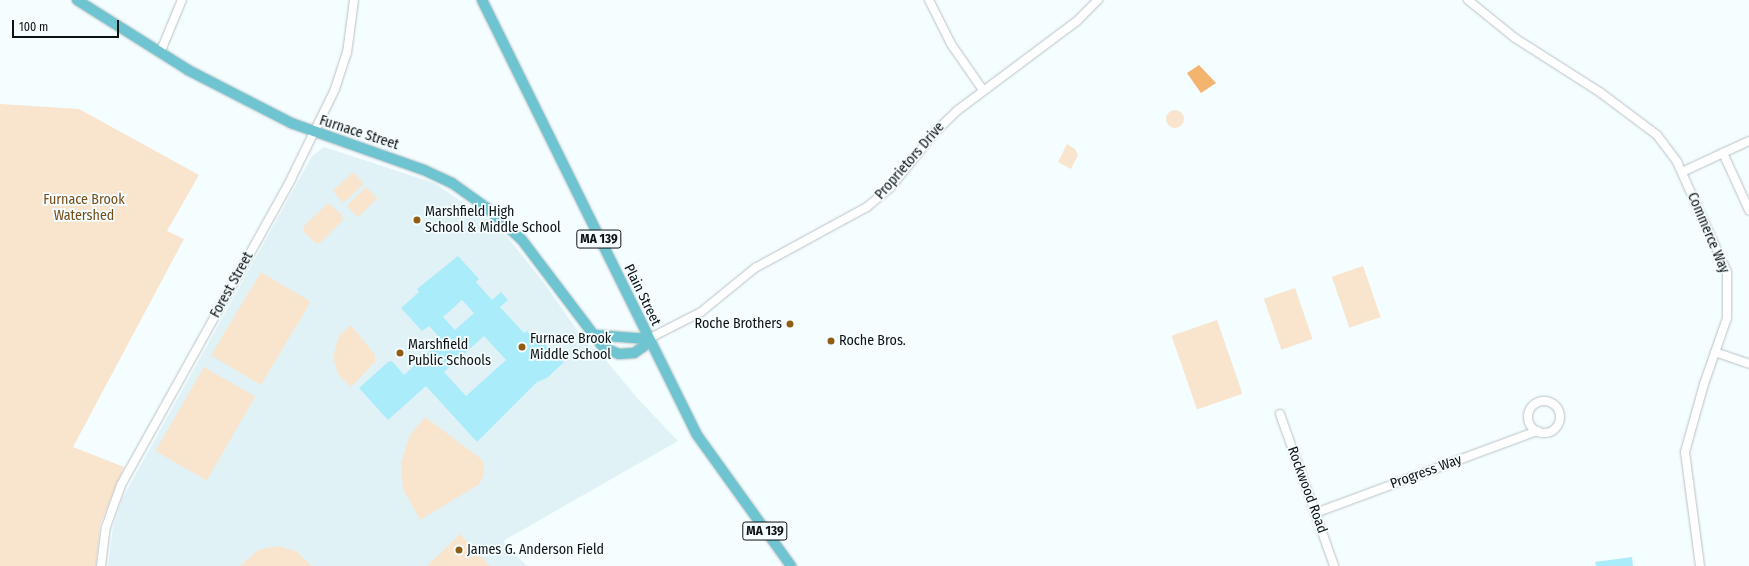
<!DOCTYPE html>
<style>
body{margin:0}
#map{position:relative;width:1749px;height:566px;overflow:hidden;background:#f4fdff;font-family:"Fira Sans Condensed",sans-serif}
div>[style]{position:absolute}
.built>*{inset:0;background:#e0f2f6}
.green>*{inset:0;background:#f9e4ce;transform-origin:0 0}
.round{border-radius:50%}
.water>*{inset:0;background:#f3b46e}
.building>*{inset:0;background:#aaecf9}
.roads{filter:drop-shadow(0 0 1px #b9c2c4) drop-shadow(0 0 1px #b9c2c4)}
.minor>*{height:8px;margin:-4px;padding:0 4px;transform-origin:4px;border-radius:4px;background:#fff}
.minor>.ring{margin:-4px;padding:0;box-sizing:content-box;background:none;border:8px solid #fff;border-radius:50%}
.major>*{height:10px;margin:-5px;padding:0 5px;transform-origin:5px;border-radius:5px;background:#6ec5d1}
.dots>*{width:11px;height:11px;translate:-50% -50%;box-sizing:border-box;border:2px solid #f4fdff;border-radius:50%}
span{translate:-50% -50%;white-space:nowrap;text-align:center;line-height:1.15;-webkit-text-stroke:3.5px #f4fdff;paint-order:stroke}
.shield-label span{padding:1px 3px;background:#f4fdff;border:1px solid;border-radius:3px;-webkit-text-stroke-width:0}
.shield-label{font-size:13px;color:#0f1213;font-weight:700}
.street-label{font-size:14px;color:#0f1213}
.park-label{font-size:14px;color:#774e1a}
.poi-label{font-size:14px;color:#0f1213}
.left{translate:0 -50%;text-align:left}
.right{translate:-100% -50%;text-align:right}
.scale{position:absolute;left:12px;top:20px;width:107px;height:18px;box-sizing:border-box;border:2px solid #0f1213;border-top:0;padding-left:5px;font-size:12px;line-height:14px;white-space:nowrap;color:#0f1213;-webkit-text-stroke:3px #f4fdff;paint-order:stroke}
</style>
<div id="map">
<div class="built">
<div style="clip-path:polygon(324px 147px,434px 183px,489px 220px,509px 239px,544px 283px,584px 340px,604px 358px,638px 399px,678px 441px,503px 541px,527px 566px,108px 566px,113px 527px,122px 499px,312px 156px)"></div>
</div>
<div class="green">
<div style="clip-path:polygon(0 104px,79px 109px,199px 175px,167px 231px,184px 239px,73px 447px,124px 467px,100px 525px,96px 566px,0 566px)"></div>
<div class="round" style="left:1166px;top:110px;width:18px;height:18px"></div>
<div style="clip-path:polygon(1067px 144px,1075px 149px,1078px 155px,1071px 169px,1058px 162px)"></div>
<div style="left:353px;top:172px;width:16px;height:28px;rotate:47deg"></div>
<div style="left:366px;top:187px;width:16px;height:27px;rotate:45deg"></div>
<div style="clip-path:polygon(328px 203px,342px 215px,343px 220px,320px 243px,315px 243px,304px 232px,303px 227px)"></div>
<div style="left:1363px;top:266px;width:54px;height:33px;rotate:71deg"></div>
<div style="left:261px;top:272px;width:58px;height:97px;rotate:31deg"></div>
<div style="left:1295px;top:288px;width:54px;height:33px;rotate:71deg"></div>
<div style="left:1217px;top:320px;width:78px;height:48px;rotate:71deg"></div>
<div style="clip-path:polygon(351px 325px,375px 355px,375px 362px,351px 387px,338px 374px,333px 357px,339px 336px)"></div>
<div style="left:204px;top:367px;width:59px;height:97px;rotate:30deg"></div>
<div style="clip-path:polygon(425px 417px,481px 459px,484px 465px,484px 476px,478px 485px,420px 520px,403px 489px,401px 463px,410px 435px)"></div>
<div style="clip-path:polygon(460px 534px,490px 566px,427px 566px)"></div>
<div style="clip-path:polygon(277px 546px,296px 551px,312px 566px,240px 566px,258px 550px)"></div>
</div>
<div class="water">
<div style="clip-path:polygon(1199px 65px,1216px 83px,1201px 93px,1187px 73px)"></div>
</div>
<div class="building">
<div style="clip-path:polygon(evenodd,458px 256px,479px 279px,476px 282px,492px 300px,501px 292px,508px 300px,500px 307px,524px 333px,527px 331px,533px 338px,538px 333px,552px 353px,564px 362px,547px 378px,537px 382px,477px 442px,426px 386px,388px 420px,359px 388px,388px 362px,392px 361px,404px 375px,442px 340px,429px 326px,422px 331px,401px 308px,419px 292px,417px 289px,458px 256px,462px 300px,474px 313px,455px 330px,443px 317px,462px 300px,458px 256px,484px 336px,506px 360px,466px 396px,444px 372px,484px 336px)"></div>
<div style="clip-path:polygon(1632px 557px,1633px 566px,1596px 566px,1595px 562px)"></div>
</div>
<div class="roads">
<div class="minor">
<div style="left:929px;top:0;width:49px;rotate:63.4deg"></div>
<div style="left:951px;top:44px;width:56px;rotate:55.2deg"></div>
<div style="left:1468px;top:0;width:60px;rotate:39deg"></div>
<div style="left:1515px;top:38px;width:102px;rotate:32.6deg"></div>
<div style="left:1601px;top:93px;width:70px;rotate:36.9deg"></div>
<div style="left:1657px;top:135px;width:34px;rotate:53deg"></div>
<div style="left:1677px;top:162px;width:121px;rotate:65.6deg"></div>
<div style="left:1727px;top:272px;width:46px;rotate:90deg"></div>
<div style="left:1727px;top:318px;width:70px;rotate:109.2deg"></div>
<div style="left:1704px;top:384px;width:71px;rotate:105.6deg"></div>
<div style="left:1685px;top:452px;width:115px;rotate:82.5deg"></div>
<div style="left:160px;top:53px;width:57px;rotate:-67.5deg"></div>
<div style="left:1723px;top:153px;width:63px;rotate:65.5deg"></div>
<div style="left:1682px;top:172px;width:74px;rotate:-24.8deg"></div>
<div style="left:648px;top:339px;width:59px;rotate:-27deg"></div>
<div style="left:701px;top:312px;width:70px;rotate:-39.2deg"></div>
<div style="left:755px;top:268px;width:128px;rotate:-28.6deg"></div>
<div style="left:867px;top:207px;width:30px;rotate:-40deg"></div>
<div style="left:890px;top:188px;width:72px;rotate:-51.2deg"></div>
<div style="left:935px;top:132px;width:32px;rotate:-44deg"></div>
<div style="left:958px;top:110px;width:149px;rotate:-36.8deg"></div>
<div style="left:1077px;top:21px;width:30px;rotate:-45deg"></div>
<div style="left:1715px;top:352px;width:36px;rotate:19deg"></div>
<div class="ring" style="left:1528px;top:401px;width:24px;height:24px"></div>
<div style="left:1280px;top:414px;width:161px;rotate:70.4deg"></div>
<div style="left:1315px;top:513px;width:237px;rotate:-20.3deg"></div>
<div style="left:101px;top:566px;width:39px;rotate:-83deg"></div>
<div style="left:106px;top:527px;width:45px;rotate:-70.3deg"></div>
<div style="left:121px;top:485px;width:350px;rotate:-60.9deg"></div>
<div style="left:291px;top:179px;width:100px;rotate:-63.9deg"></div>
<div style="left:335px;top:89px;width:38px;rotate:-72deg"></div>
<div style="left:347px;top:53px;width:53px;rotate:-82.5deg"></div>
</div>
<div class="major">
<div style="left:77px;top:0;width:131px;rotate:32.2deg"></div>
<div style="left:188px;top:70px;width:116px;rotate:27.2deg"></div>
<div style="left:291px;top:123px;width:141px;rotate:19.5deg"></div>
<div style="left:424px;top:170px;width:31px;rotate:25deg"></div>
<div style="left:452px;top:183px;width:43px;rotate:35.5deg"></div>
<div style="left:487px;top:208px;width:47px;rotate:42.4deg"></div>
<div style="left:522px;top:240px;width:134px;rotate:52.9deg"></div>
<div style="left:603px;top:347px;width:17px;rotate:24deg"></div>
<div style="left:619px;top:354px;width:15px;rotate:-4deg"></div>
<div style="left:634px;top:353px;width:11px;rotate:-34deg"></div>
<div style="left:643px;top:347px;width:9px;rotate:-58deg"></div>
<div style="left:482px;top:0;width:485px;rotate:63.7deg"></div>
<div style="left:697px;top:435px;width:161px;rotate:54.3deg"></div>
<div style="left:595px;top:335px;width:53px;rotate:4.3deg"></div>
</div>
</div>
<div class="dots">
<div style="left:417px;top:220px;background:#925d12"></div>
<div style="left:790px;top:324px;background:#925d12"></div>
<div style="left:831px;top:341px;background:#925d12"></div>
<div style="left:522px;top:347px;background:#925d12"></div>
<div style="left:400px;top:353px;background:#925d12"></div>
<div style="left:459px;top:550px;background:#925d12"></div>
</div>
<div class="shield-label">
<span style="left:599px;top:239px">MA 139</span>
<span style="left:765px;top:531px">MA 139</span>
</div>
<div class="street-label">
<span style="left:359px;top:133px;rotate:18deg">Furnace Street</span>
<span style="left:910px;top:161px;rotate:-49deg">Proprietors Drive</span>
<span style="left:1708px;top:233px;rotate:67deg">Commerce Way</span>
<span style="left:232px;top:285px;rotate:-61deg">Forest Street</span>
<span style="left:642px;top:295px;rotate:64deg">Plain Street</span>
<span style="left:1426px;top:472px;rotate:-20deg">Progress Way</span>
<span style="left:1307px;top:490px;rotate:70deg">Rockwood Road</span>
</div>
<div class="park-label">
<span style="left:84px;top:208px">Furnace Brook<br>Watershed</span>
</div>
<div class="poi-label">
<span class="left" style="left:425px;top:220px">Marshfield High<br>School &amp; Middle School</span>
<span class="right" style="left:782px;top:324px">Roche Brothers</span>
<span class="left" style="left:530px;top:347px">Furnace Brook<br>Middle School</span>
<span class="left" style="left:839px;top:341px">Roche Bros.</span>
<span class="left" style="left:408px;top:353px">Marshfield<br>Public Schools</span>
<span class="left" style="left:467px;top:550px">James G. Anderson Field</span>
</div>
<div class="scale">100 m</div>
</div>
